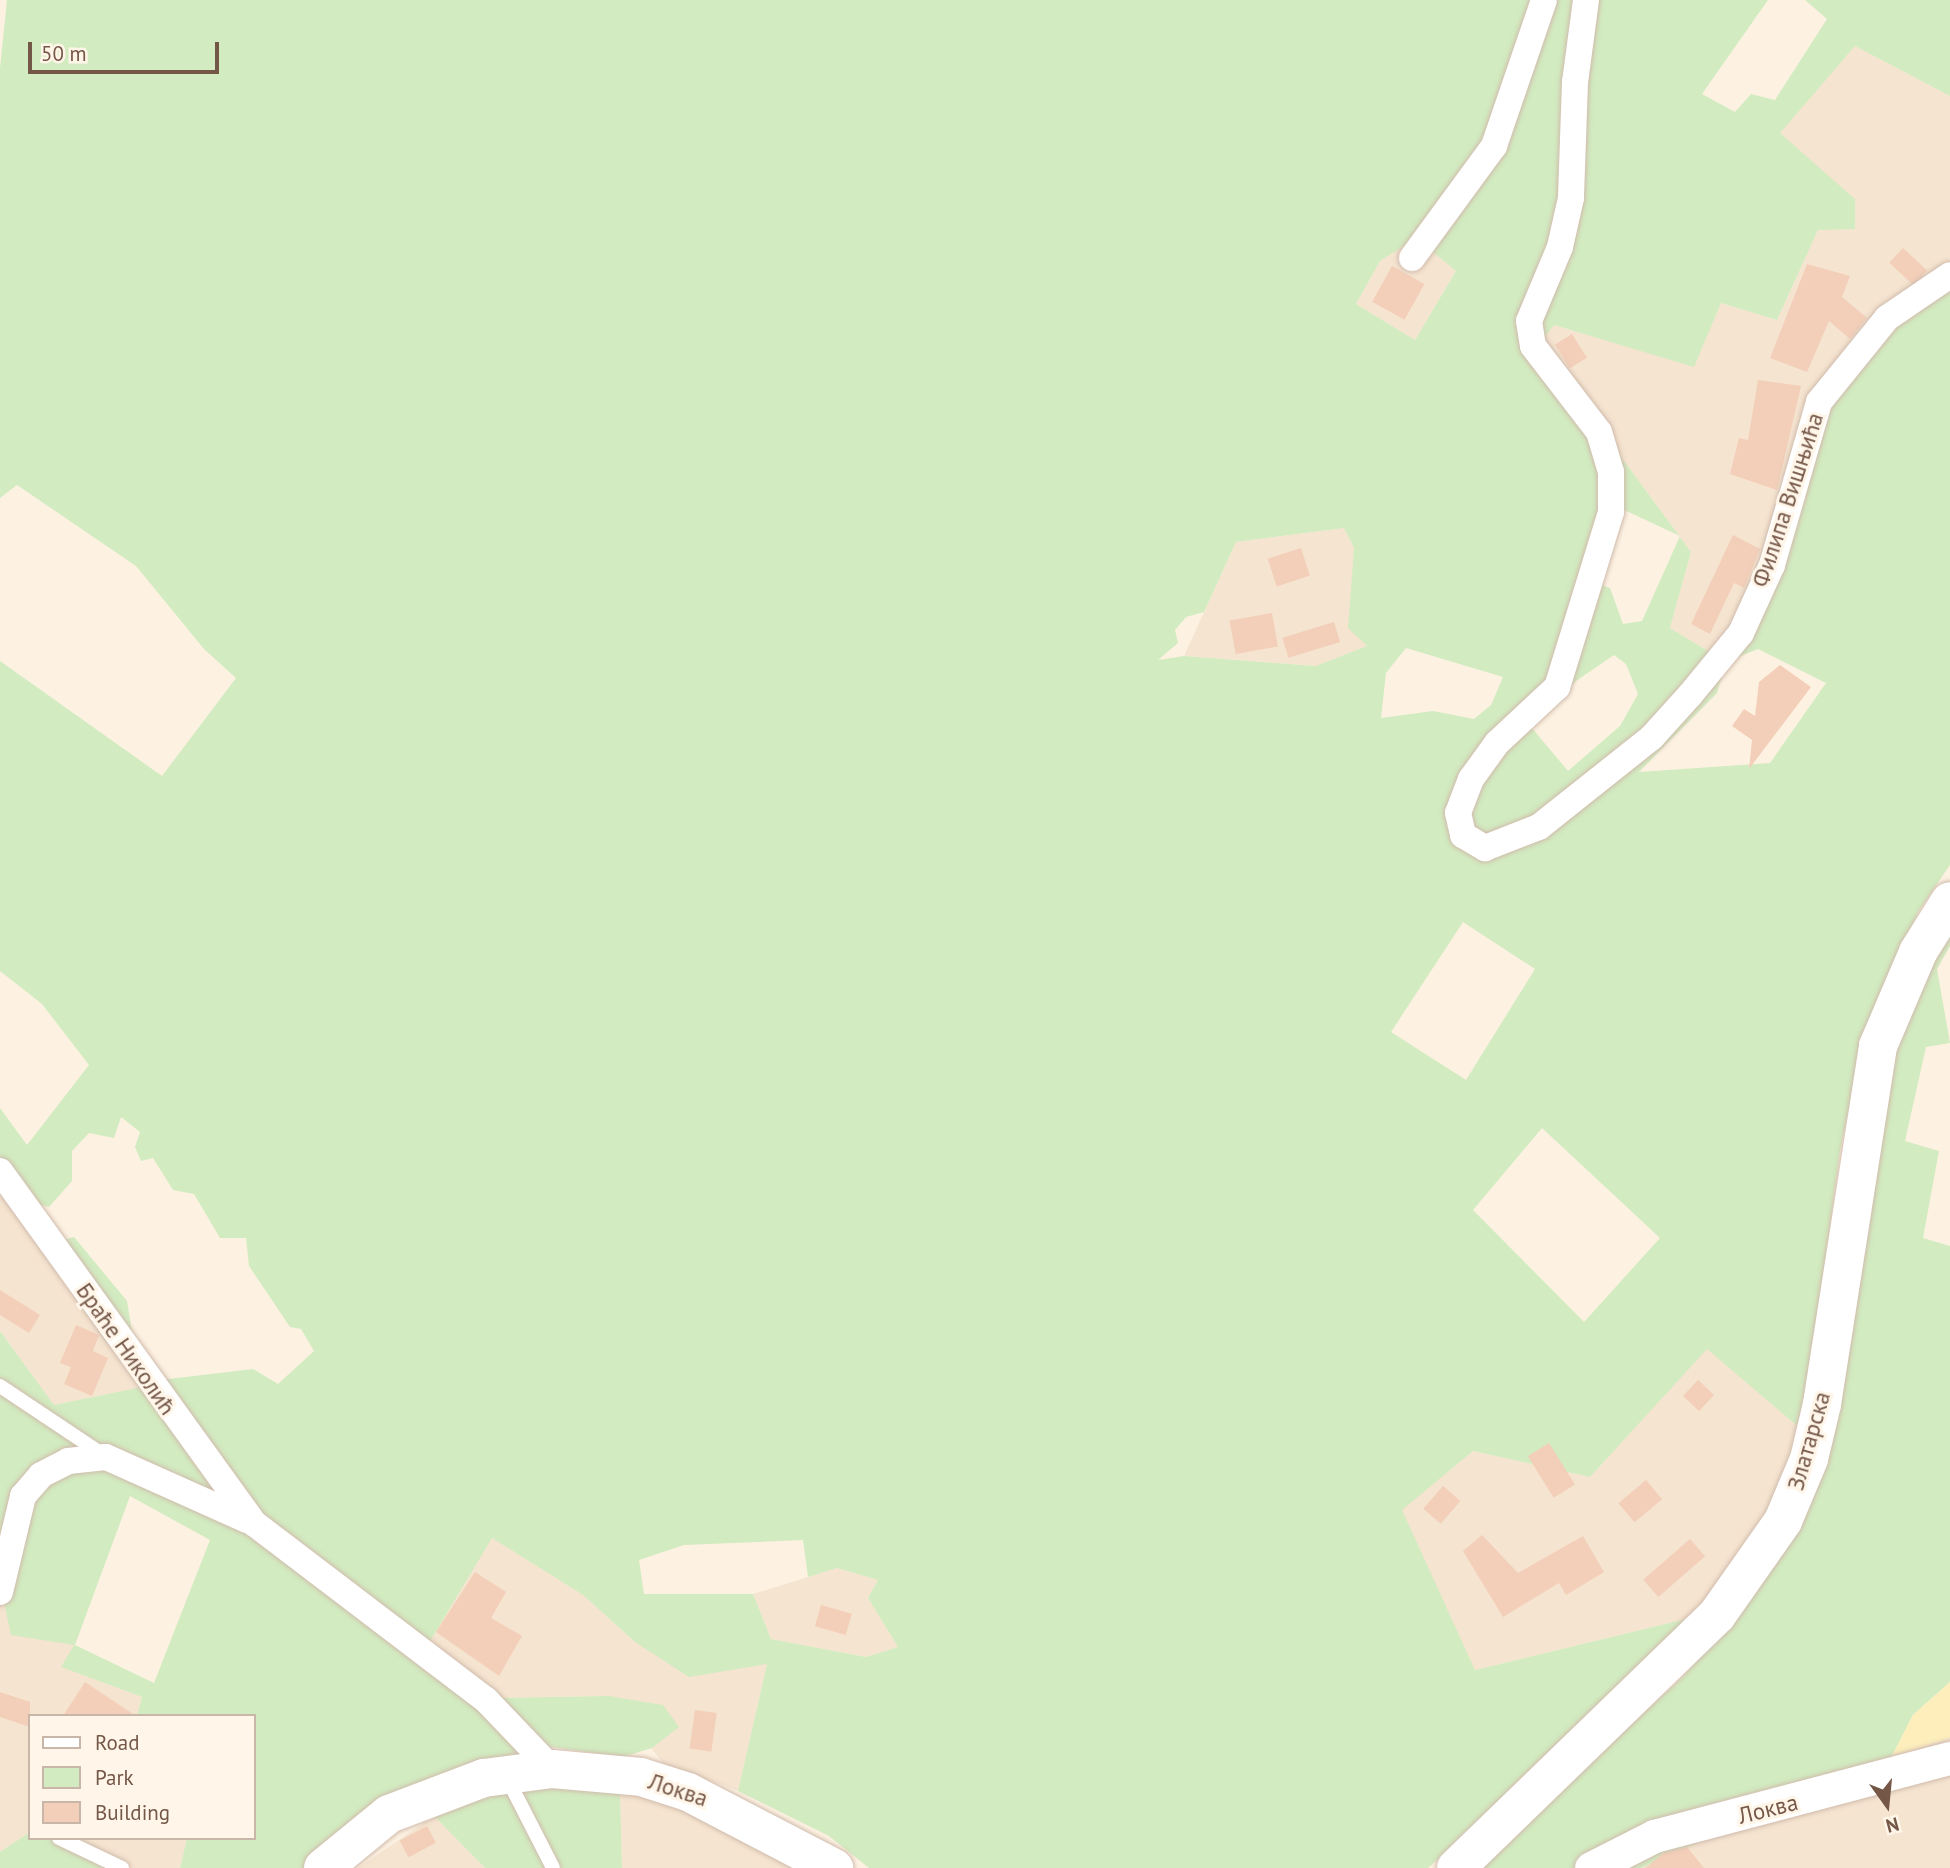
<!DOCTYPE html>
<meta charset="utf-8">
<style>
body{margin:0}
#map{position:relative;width:1950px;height:1868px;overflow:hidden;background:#fdf2e2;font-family:"PT Sans",sans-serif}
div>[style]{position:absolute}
.residential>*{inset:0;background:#f5e4d0}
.green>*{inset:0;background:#d2ebc0}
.sand>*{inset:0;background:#fdeebc}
.building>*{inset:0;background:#f3cfb9;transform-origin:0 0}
.roads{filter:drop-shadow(0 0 2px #d0bbac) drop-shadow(0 0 2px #d0bbac)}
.service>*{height:14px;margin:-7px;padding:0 7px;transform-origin:7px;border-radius:7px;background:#fff}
.minor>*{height:26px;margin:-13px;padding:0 13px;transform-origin:13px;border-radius:13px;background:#fff}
.tertiary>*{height:33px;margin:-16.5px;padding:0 16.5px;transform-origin:16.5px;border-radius:16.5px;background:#fff}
.secondary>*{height:38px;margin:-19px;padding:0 19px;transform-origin:19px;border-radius:19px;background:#fff}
span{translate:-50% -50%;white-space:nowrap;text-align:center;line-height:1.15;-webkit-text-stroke:6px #fff6e9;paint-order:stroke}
.street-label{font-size:23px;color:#755748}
.legend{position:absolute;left:28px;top:1714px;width:228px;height:126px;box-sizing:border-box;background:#fff6e9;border:2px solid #c8b6a9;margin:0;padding:9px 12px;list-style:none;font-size:21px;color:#755748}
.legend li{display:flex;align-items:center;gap:14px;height:35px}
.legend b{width:35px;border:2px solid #c8b6a9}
.north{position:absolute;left:1852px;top:1770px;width:70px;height:70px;-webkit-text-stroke:5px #fff6e9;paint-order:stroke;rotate:165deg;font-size:19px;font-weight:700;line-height:28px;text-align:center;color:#755748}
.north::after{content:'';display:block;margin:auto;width:24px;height:32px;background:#755748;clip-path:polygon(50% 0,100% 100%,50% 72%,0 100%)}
.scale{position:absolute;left:28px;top:42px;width:191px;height:32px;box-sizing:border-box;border:4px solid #755748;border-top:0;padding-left:9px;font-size:21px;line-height:24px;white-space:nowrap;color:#755748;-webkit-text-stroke:5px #fff6e9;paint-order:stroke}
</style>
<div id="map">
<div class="residential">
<div style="clip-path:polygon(1855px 46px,1950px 96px,1950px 291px,1880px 313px,1726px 662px,1670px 628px,1691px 552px,1539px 345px,1553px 325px,1694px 366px,1721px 303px,1777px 320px,1818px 230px,1779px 133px)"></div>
<div style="clip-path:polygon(1416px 237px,1456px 271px,1415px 340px,1356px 304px,1380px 261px)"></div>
<div style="clip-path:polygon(1344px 528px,1354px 548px,1352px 585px,1367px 646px,1317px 666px,1184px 656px,1236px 542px)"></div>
<div style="clip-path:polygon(0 1185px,143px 1387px,54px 1405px,0 1331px)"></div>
<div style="clip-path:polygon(1707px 1348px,1802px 1430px,1773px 1509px,1694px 1617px,1475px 1670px,1401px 1510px,1473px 1451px,1590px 1477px)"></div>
<div style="clip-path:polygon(491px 1537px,583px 1595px,635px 1642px,767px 1664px,738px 1791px,663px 1763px,609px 1696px,501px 1698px,429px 1643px)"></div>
<div style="clip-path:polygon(837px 1568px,878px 1580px,868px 1598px,898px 1647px,866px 1657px,771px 1639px,753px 1594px)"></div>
<div style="clip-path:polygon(0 1585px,75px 1645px,62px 1667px,142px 1697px,137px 1716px,30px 1716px,30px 1832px,0 1852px)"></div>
<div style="clip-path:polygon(1950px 1738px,1950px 1868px,1641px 1868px,1879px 1760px)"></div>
<div style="clip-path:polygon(620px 1789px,720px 1821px,803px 1868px,622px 1868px)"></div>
<div style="clip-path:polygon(434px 1816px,485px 1868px,358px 1868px)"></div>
<div style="clip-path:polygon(54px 1838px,187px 1838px,180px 1868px,130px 1868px)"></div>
</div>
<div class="green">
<div style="clip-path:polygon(evenodd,7px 0,1768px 0,1702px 94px,1735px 112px,1751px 94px,1775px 100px,1827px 19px,1805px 0,1950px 0,1950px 96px,1855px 46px,1780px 133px,1855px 199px,1855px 229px,1818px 230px,1777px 320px,1721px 303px,1694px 367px,1554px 325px,1539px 345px,1691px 552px,1670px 628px,1726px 662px,1811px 474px,1832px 406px,1880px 313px,1950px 291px,1950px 865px,1918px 912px,1866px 1029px,1840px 1151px,1802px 1430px,1707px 1349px,1590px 1477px,1473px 1451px,1402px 1510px,1475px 1670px,1694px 1617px,1575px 1738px,1428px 1868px,869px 1868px,829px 1836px,738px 1791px,767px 1664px,689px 1677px,635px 1642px,583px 1595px,492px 1538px,429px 1643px,501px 1698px,609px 1696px,663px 1705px,679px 1727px,652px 1748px,623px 1757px,552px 1747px,386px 1802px,310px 1868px,180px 1868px,187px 1838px,254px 1838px,254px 1716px,137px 1716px,142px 1697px,61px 1667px,74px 1645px,11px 1635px,0 1585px,0 1331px,54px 1405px,142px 1387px,43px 1245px,74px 1237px,127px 1301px,133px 1337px,160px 1380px,253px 1369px,278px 1384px,314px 1351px,301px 1329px,290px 1327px,249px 1266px,246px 1238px,220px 1238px,194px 1194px,173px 1190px,153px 1158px,141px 1161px,135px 1147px,140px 1132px,121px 1117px,114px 1138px,89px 1133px,72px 1151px,72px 1181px,49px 1207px,9px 1197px,0 1185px,0 1108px,27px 1145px,89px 1065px,42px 1004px,0 971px,0 661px,162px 776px,236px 678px,204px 649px,136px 566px,17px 485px,0 498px,0 68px,7px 0,1416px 238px,1456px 271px,1415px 340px,1356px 304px,1380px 261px,1416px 238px,7px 0,1620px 508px,1680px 536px,1642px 621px,1623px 624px,1610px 588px,1597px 583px,1620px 508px,7px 0,1344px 528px,1354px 548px,1348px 628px,1367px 646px,1316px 666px,1184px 656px,1158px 660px,1178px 643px,1175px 630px,1186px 617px,1204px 612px,1236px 542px,1344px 528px,7px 0,1406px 648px,1503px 677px,1491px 705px,1474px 719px,1433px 711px,1381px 718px,1386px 673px,1406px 648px,7px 0,1758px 649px,1826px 683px,1770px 763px,1639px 772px,1717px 693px,1726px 662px,1758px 649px,7px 0,1614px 655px,1626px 664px,1638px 694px,1620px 726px,1568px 771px,1531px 727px,1576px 681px,1614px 655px,7px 0,1463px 922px,1535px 969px,1466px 1080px,1391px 1032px,1463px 922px,7px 0,1542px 1128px,1660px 1238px,1584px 1322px,1473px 1210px,1542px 1128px,7px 0,130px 1496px,210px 1540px,154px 1683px,75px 1645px,130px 1496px,7px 0,803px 1540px,808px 1577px,837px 1568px,878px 1580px,868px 1598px,898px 1647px,866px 1657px,771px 1639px,753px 1594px,644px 1594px,639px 1560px,684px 1545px,803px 1540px)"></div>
<div style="clip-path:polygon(1950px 924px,1950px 946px,1937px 969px,1950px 1043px,1926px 1047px,1905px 1141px,1939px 1151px,1923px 1238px,1950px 1246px,1950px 1682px,1913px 1715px,1892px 1756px,1641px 1868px,1471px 1868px,1683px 1677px,1732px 1622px,1777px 1554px,1879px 1089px)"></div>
<div style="clip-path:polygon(525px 1786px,620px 1789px,622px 1868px,485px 1868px,434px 1816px,467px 1799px)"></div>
<div style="clip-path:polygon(30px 1832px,30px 1838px,54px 1838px,130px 1868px,0 1868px,0 1852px)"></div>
</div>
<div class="sand">
<div style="clip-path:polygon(1950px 1682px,1950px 1738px,1892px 1756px,1913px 1715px)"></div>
</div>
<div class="building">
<div style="left:1903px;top:248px;width:33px;height:20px;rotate:43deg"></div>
<div style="clip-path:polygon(1807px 264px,1850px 276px,1842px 297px,1867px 318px,1850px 339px,1829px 321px,1807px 372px,1770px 358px)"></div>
<div style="left:1392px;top:266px;width:37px;height:41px;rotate:29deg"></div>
<div style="left:1572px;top:334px;width:28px;height:20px;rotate:58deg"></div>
<div style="clip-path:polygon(1758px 380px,1801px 386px,1777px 490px,1730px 474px,1739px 438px,1748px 440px)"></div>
<div style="clip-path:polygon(1733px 535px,1760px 549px,1744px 588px,1734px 583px,1710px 634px,1691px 624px)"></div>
<div style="left:1301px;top:548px;width:29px;height:35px;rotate:72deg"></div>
<div style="left:1272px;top:613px;width:34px;height:43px;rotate:80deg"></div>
<div style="left:1334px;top:622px;width:21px;height:54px;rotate:73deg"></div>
<div style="clip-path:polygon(1780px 665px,1811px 687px,1749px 769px,1752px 740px,1732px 726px,1744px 709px,1755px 716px,1759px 682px)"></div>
<div style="clip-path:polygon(0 1290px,40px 1315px,29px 1333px,0 1315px)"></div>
<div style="clip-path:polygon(76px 1325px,99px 1335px,93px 1351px,108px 1358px,92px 1396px,64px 1384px,71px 1367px,60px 1363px)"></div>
<div style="left:1698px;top:1380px;width:22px;height:22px;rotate:43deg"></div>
<div style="left:1549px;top:1443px;width:49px;height:25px;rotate:58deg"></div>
<div style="left:1646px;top:1480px;width:25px;height:36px;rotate:50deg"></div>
<div style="left:1443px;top:1486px;width:23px;height:30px;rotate:41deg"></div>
<div style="clip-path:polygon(1482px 1535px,1518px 1573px,1583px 1536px,1604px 1572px,1566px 1595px,1559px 1583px,1503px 1617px,1463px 1551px)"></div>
<div style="left:1690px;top:1539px;width:23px;height:62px;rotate:49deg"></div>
<div style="clip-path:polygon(475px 1572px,506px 1592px,491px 1618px,522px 1636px,499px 1676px,436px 1632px)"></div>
<div style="left:821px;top:1605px;width:32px;height:22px;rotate:16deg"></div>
<div style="clip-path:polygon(85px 1682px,136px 1716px,63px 1716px)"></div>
<div style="clip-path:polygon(0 1692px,30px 1702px,30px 1727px,0 1717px)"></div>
<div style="left:695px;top:1710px;width:22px;height:39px;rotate:8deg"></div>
<div style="left:427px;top:1826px;width:19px;height:31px;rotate:62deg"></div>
<div style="clip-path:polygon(1687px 1847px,1704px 1868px,1645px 1868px,1664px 1853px)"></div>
</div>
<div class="roads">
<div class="service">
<div style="left:0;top:1386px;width:123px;rotate:33.7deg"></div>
<div style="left:506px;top:1776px;width:103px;rotate:62.9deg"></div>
<div style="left:59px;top:1838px;width:70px;rotate:25.5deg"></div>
</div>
<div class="minor">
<div style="left:1586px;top:0;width:83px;rotate:97.6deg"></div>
<div style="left:1575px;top:82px;width:116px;rotate:92deg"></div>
<div style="left:1571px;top:198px;width:50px;rotate:102.7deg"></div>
<div style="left:1560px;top:247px;width:80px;rotate:112.7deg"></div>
<div style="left:1529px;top:321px;width:25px;rotate:81deg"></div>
<div style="left:1533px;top:346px;width:108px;rotate:52.5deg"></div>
<div style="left:1599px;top:432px;width:42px;rotate:73.3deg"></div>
<div style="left:1611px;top:472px;width:40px;rotate:90deg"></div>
<div style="left:1611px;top:512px;width:183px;rotate:107.1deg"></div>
<div style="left:1557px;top:687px;width:82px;rotate:137deg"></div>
<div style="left:1497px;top:743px;width:44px;rotate:125.8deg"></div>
<div style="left:1471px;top:779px;width:36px;rotate:111deg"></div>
<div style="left:1458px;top:813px;width:23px;rotate:77deg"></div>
<div style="left:1463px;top:835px;width:26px;rotate:31deg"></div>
<div style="left:1485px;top:848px;width:58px;rotate:-21.3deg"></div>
<div style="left:1539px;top:827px;width:144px;rotate:-38.5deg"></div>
<div style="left:1652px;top:737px;width:57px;rotate:-47.9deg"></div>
<div style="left:1690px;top:695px;width:80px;rotate:-50.6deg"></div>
<div style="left:1741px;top:633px;width:75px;rotate:-65.5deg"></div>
<div style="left:1772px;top:565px;width:170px;rotate:-73.9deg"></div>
<div style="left:1819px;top:402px;width:108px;rotate:-51deg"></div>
<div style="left:1887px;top:318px;width:76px;rotate:-34.3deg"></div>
<div style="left:1412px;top:258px;width:139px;rotate:-53.8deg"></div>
<div style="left:1494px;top:146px;width:154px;rotate:-71.1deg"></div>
<div style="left:0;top:1171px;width:435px;rotate:54.2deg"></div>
<div style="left:255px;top:1524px;width:290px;rotate:37.3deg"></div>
<div style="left:486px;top:1700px;width:95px;rotate:46.3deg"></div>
<div style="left:0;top:1592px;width:99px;rotate:-76.5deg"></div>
<div style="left:23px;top:1496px;width:28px;rotate:-49deg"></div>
<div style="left:41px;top:1475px;width:30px;rotate:-27deg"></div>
<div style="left:68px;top:1461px;width:38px;rotate:-6deg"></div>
<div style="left:106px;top:1457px;width:154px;rotate:24.1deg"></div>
</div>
<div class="tertiary">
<div style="left:1591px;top:1868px;width:71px;rotate:-26.9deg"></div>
<div style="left:1654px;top:1836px;width:306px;rotate:-14.8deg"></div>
</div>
<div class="secondary">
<div style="left:323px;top:1868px;width:85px;rotate:-39.3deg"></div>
<div style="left:389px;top:1814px;width:102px;rotate:-20.8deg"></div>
<div style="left:484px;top:1778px;width:69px;rotate:-7.5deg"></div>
<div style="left:552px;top:1769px;width:89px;rotate:5.1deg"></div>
<div style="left:641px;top:1777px;width:49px;rotate:17.7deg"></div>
<div style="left:688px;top:1792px;width:165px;rotate:27.5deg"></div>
<div style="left:1456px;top:1868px;width:363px;rotate:-44.1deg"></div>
<div style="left:1717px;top:1615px;width:115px;rotate:-54.9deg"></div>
<div style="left:1783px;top:1521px;width:67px;rotate:-67.2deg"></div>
<div style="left:1809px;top:1459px;width:57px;rotate:-76.7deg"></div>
<div style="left:1822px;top:1404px;width:362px;rotate:-81.1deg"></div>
<div style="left:1878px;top:1046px;width:102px;rotate:-66.9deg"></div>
<div style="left:1918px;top:952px;width:60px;rotate:-57.9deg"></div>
</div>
</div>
<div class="street-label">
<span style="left:1788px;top:500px;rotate:-72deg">Филипа Вишњића</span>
<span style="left:126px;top:1349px;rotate:55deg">Браће Николић</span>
<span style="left:1809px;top:1441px;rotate:-74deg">Златарска</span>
<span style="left:678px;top:1790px;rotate:18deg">Локва</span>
<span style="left:1768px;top:1809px;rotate:-14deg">Локва</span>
</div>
<ul class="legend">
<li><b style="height:9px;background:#fff"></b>Road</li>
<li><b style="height:19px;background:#d2ebc0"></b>Park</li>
<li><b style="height:19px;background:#f3cfb9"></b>Building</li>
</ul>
<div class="north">N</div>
<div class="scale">50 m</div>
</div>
